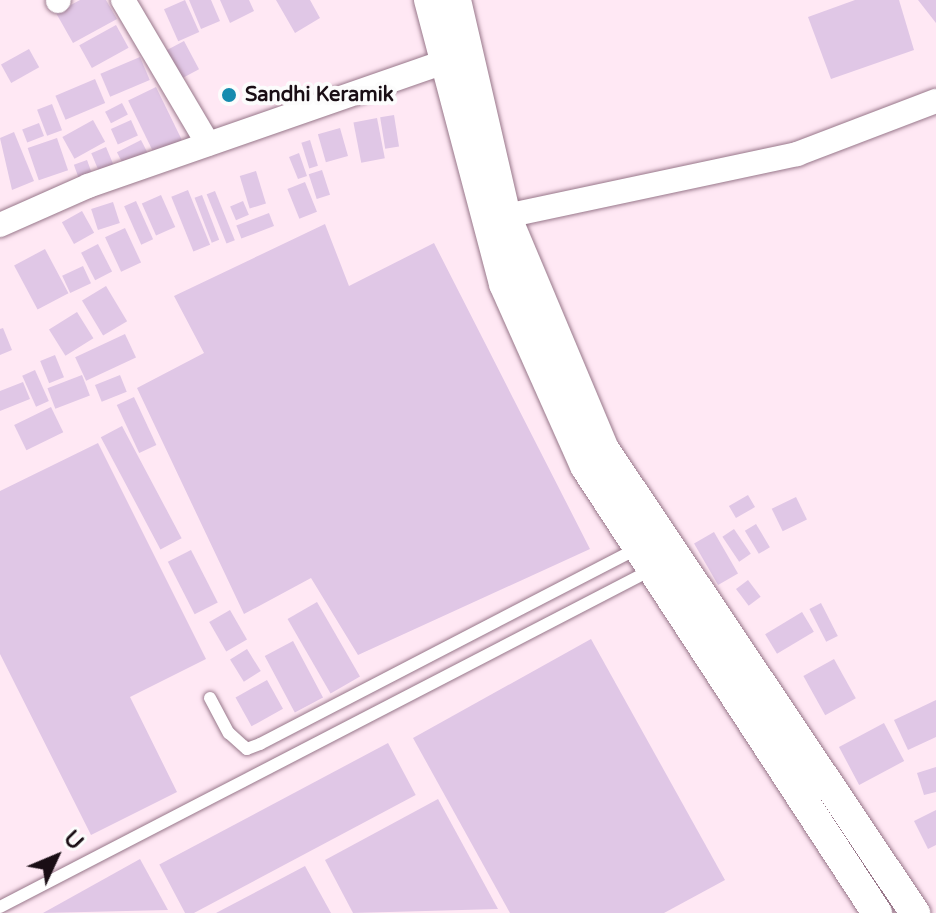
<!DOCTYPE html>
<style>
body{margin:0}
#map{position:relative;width:936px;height:913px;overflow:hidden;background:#ffe8f4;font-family:"Varela Round",sans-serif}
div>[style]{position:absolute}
.building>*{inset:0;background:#e0c7e6;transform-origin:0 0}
.roads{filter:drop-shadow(0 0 2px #98778a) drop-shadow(0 0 2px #98778a)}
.service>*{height:12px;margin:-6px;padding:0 6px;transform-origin:6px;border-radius:6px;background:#fff}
.minor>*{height:24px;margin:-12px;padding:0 12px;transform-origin:12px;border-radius:12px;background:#fff}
.tertiary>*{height:30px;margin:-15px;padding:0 15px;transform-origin:15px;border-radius:15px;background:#fff}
.dots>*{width:22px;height:22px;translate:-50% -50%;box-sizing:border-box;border:4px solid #fcfcfc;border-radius:50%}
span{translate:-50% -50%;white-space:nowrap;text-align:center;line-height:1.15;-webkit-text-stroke:8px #fcfcfc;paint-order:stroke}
.poi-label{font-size:20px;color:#1a0e15;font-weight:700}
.left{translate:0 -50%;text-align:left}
.north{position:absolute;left:16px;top:817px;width:80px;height:80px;-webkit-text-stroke:6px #fcfcfc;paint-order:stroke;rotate:46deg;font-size:22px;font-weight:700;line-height:32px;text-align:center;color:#1a0e15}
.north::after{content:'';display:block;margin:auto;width:28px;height:36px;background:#1a0e15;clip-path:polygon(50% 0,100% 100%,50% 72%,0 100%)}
</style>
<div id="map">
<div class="building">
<div style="clip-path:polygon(80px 0,106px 0,117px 19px,73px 43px,56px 13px)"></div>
<div style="left:185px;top:0;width:35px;height:23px;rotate:66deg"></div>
<div style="clip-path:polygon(189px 0,211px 0,220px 21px,201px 29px)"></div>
<div style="clip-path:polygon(220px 0,249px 0,254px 11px,230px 23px)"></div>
<div style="clip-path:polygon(276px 0,310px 0,320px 18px,295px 33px)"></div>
<div style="clip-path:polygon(855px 0,899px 0,914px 50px,831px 79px,808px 17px)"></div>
<div style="clip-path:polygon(918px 0,936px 0,936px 23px)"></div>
<div style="left:116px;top:25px;width:26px;height:42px;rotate:61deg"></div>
<div style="left:184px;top:41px;width:32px;height:24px;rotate:62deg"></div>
<div style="left:29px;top:49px;width:21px;height:32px;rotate:61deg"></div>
<div style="left:140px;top:57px;width:25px;height:43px;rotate:67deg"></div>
<div style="left:95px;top:79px;width:26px;height:43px;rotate:67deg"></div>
<div style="left:156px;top:87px;width:59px;height:31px;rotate:64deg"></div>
<div style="left:122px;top:103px;width:13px;height:19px;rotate:63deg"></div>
<div style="left:52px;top:104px;width:28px;height:16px;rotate:69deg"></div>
<div style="left:394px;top:115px;width:32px;height:14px;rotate:81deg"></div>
<div style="left:377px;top:118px;width:41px;height:24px;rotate:79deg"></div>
<div style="left:93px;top:120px;width:25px;height:35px;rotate:61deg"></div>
<div style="left:131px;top:120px;width:17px;height:22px;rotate:66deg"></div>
<div style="left:39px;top:123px;width:14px;height:18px;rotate:69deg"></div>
<div style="left:340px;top:128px;width:29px;height:23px;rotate:74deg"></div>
<div style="clip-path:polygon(14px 132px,34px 181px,12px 190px,0 138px)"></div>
<div style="left:57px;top:138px;width:34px;height:31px;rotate:71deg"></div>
<div style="left:141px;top:140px;width:20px;height:27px;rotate:63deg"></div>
<div style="left:310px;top:140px;width:27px;height:9px;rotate:73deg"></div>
<div style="left:106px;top:147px;width:23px;height:16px;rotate:67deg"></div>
<div style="clip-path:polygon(299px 153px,307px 176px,298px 179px,289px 157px)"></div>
<div style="left:87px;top:160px;width:20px;height:14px;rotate:70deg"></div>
<div style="left:322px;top:170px;width:26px;height:14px;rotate:72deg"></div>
<div style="left:256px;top:171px;width:34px;height:17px;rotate:73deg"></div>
<div style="left:305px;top:182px;width:32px;height:19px;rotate:68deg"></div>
<div style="left:188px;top:190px;width:59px;height:18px;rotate:68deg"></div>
<div style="left:215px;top:191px;width:53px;height:9px;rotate:68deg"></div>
<div style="left:161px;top:195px;width:35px;height:21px;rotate:66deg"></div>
<div style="left:202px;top:195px;width:48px;height:8px;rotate:69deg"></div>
<div style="left:136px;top:201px;width:42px;height:13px;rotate:66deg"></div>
<div style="left:243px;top:201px;width:15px;height:14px;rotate:67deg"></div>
<div style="left:113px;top:202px;width:22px;height:23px;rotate:72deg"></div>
<div style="left:82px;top:211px;width:25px;height:23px;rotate:61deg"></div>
<div style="left:269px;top:213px;width:14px;height:35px;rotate:69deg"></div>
<div style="clip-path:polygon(325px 224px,349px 286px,434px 243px,590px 549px,358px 655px,311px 578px,244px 614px,137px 388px,204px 353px,174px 296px)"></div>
<div style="left:125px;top:228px;width:38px;height:22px;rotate:65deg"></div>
<div style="left:98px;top:244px;width:31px;height:19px;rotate:63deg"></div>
<div style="left:45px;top:249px;width:50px;height:35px;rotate:62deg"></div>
<div style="left:83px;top:266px;width:19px;height:23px;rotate:65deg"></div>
<div style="left:106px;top:286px;width:41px;height:28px;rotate:59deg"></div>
<div style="left:77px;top:312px;width:31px;height:33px;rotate:58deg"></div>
<div style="clip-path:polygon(3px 328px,12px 350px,0 355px,0 329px)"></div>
<div style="left:125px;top:334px;width:26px;height:55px;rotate:65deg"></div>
<div style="left:55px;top:355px;width:24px;height:16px;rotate:68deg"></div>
<div style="left:35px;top:370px;width:34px;height:14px;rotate:66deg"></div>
<div style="left:82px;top:375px;width:22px;height:37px;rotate:69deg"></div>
<div style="left:120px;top:375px;width:18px;height:27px;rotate:68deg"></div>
<div style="clip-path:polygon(23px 382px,30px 399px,0 411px,0 391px)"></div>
<div style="left:134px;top:397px;width:53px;height:19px;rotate:65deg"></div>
<div style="left:51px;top:407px;width:28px;height:41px;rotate:64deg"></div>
<div style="left:122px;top:426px;width:127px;height:24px;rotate:62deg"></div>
<div style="clip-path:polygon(98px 443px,206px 659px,130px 697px,177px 792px,91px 835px,0 654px,0 491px)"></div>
<div style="left:748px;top:495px;width:14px;height:22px;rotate:60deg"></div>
<div style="left:796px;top:497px;width:25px;height:27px;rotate:64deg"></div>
<div style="left:756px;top:524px;width:27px;height:13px;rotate:59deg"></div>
<div style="left:734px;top:529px;width:30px;height:14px;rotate:56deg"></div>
<div style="left:714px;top:532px;width:48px;height:23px;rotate:60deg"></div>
<div style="left:191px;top:550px;width:59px;height:26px;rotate:63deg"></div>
<div style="left:748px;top:580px;width:21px;height:15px;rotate:53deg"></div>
<div style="left:317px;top:602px;width:86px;height:34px;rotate:60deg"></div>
<div style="left:821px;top:603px;width:37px;height:13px;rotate:63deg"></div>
<div style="left:230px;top:610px;width:34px;height:24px;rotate:60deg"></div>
<div style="left:802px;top:612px;width:23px;height:43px;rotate:59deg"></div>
<div style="clip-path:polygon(591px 639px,725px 880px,664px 913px,510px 913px,413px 738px)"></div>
<div style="left:293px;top:641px;width:64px;height:32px;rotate:62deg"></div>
<div style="left:247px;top:649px;width:26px;height:20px;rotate:58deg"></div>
<div style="left:834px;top:659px;width:45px;height:35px;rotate:61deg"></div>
<div style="left:267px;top:680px;width:33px;height:36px;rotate:61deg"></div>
<div style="clip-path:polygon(936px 700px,936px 737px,908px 750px,894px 720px)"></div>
<div style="left:884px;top:723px;width:43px;height:51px;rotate:62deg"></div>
<div style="left:388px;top:743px;width:59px;height:259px;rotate:62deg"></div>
<div style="clip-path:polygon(936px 767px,936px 792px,924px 795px,917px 773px)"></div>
<div style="clip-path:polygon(438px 799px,498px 909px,353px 913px,325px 860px)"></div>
<div style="clip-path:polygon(936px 810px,936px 845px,928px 849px,914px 821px)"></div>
<div style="clip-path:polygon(140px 859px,168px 910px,43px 913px)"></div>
<div style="clip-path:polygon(305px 866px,331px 913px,216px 913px)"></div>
</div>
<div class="roads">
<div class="service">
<div style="left:210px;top:698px;width:40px;rotate:62deg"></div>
<div style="left:229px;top:733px;width:24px;rotate:42deg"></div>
<div style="left:247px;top:749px;width:14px;rotate:-21deg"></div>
<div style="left:260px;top:744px;width:424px;rotate:-27.4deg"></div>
<div style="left:0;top:907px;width:733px;rotate:-27.37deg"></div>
</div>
<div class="minor">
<div style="left:123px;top:0;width:167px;rotate:59.4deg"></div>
<div style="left:58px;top:1px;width:1px;rotate:-45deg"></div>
<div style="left:506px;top:216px;width:298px;rotate:-12deg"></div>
<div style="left:797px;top:154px;width:149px;rotate:-20.9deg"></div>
<div style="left:0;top:225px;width:96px;rotate:-23.9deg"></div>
<div style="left:88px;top:186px;width:393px;rotate:-19.2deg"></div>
</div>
<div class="tertiary">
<div style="left:429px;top:0;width:294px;rotate:75.2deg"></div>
<div style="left:504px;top:284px;width:199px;rotate:66deg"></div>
<div style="left:585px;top:466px;width:534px;rotate:56.85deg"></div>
<div style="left:456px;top:0;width:222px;rotate:77deg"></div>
<div style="left:506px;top:216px;width:253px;rotate:67.2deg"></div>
<div style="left:604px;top:449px;width:559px;rotate:56.17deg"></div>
</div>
</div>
<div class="dots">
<div style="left:229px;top:95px;background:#158caf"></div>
</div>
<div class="poi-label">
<span class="left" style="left:245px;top:95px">Sandhi Keramik</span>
</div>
<div class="north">U</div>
</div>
